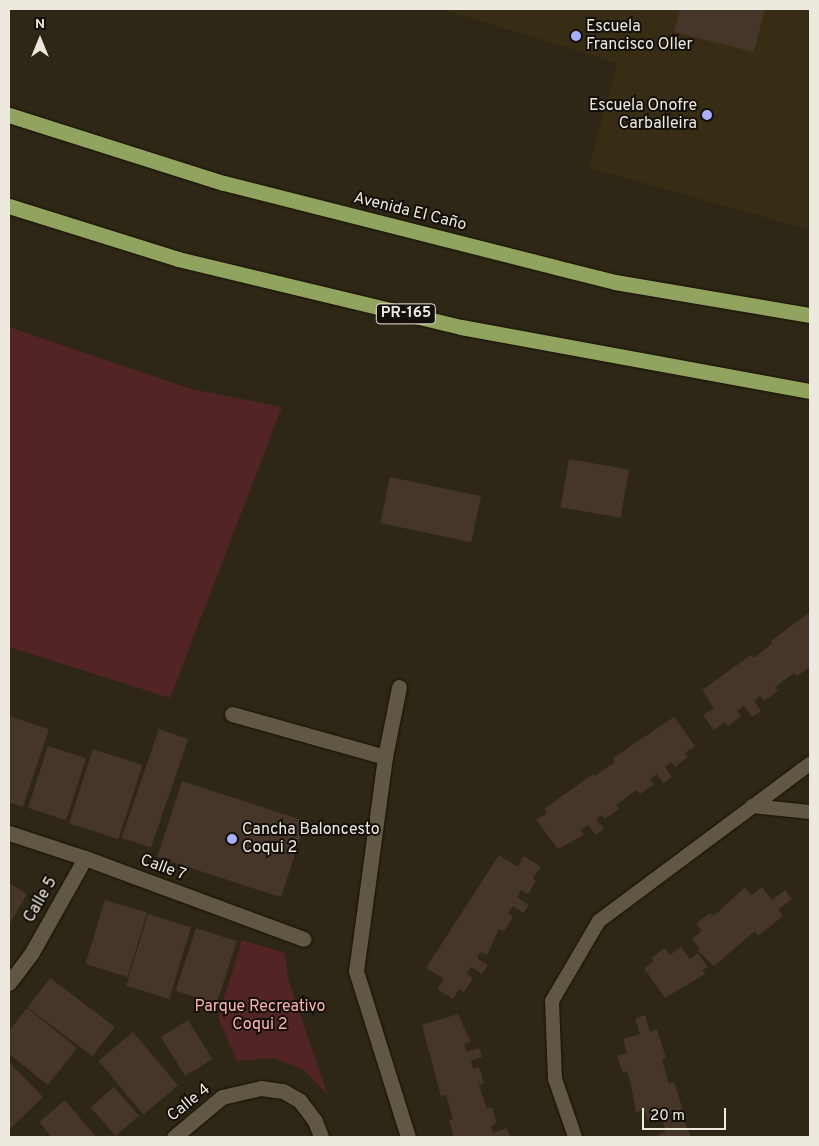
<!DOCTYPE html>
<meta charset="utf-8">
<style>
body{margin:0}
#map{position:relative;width:819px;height:1146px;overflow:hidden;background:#2f2715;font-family:Overpass,sans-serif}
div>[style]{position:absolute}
.built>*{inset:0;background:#372d14}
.green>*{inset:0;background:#522425}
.building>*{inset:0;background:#463529;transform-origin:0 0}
.roads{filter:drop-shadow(0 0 1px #171002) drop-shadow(0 0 1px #171002)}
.lane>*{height:14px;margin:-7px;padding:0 7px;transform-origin:7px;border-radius:7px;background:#605744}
.street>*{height:15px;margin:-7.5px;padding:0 7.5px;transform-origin:7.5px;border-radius:7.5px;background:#605744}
.highway>*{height:15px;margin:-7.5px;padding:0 7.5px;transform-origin:7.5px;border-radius:7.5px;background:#91a45f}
.dots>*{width:14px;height:14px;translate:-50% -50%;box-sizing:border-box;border:2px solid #141009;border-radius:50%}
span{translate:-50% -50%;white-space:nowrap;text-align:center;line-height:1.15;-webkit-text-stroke:4px #141009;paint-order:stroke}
.shield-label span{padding:1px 4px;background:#141009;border:1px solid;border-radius:4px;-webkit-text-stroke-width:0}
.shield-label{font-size:15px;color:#eee9de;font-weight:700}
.poi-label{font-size:16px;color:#eee9de}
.left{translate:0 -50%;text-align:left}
.right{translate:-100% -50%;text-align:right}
.street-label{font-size:16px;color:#eee9de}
.park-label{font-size:16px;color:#fcb2b0}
.frame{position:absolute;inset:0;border:10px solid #eee9de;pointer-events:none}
.north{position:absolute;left:15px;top:15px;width:50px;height:50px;-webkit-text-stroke:4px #141009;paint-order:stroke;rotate:0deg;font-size:14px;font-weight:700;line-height:20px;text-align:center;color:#eee9de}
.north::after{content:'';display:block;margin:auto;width:18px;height:22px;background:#eee9de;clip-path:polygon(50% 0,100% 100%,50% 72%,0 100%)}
.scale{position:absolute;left:642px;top:1108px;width:84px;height:22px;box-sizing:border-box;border:2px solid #eee9de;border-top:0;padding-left:6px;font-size:15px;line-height:18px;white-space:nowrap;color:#eee9de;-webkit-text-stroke:4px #141009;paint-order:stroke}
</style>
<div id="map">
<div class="built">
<div style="clip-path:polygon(442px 9px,810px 9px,810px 230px,589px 168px,617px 63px)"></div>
</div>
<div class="green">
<div style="clip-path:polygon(9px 327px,191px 389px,282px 407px,170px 698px,9px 647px)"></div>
<div style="clip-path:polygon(242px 940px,285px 953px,288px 979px,328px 1095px,304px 1070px,274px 1058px,237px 1061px,218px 1017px)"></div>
</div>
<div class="building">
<div style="clip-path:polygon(680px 9px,765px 9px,754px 52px,674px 32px)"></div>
<div style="left:569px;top:459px;width:61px;height:49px;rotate:10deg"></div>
<div style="left:390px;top:477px;width:93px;height:47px;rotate:12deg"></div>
<div style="clip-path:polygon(810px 612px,810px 667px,797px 676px,794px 673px,775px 687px,778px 691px,764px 701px,760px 696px,754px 701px,761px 711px,752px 717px,744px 706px,737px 711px,741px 716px,728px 726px,725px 722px,714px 730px,703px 715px,714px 708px,702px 690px,751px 655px,754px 658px,773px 643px,771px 641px)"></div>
<div style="clip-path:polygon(9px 716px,49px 729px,23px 807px,9px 802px)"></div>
<div style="clip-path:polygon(674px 717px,695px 746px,685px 753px,688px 757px,675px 767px,671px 762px,665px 767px,672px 777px,663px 783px,657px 774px,650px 779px,654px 784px,640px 794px,637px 790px,631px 794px,616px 805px,619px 809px,605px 819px,602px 815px,596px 819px,604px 829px,596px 835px,588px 825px,581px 830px,584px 835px,558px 849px,536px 820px,547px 813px,544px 809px,593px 774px,595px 776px,615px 762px,613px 758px)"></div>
<div style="left:159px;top:729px;width:31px;height:115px;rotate:19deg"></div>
<div style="left:48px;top:746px;width:40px;height:65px;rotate:18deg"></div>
<div style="left:93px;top:749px;width:52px;height:78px;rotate:18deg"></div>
<div style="left:182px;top:781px;width:130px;height:80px;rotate:18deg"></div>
<div style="clip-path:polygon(499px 855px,518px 867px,524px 856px,541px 867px,533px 878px,536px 881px,528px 894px,521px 890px,517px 897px,529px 905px,523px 913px,513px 906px,508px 913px,513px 917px,504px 931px,499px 929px,487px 955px,481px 952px,477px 958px,488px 965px,482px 974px,471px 967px,467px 974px,473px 978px,464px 992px,459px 989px,453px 999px,437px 989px,444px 979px,426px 968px)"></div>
<div style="clip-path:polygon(9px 883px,27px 894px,9px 925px)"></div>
<div style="clip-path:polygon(745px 887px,751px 895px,762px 887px,772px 900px,785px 890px,792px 899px,778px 910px,783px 916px,758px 936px,755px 931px,714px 966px,698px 951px,700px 949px,692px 939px,702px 931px,696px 924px,710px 913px,714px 916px)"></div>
<div style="left:105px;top:900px;width:44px;height:67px;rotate:17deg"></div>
<div style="left:148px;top:914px;width:45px;height:75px;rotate:17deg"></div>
<div style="left:196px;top:928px;width:43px;height:66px;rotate:18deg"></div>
<div style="clip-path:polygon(681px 947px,690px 959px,698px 953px,708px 967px,702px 971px,705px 974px,665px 998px,644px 968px,654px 961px,651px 958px,665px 948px,670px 955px)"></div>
<div style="left:50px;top:978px;width:81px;height:37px;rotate:37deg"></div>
<div style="clip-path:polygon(27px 1008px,77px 1048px,48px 1085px,9px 1054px,9px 1031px)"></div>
<div style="clip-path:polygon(458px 1014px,471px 1042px,464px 1044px,467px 1052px,479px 1048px,482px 1057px,471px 1061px,473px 1069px,479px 1067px,484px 1083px,479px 1085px,487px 1109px,492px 1107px,497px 1123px,491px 1126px,493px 1133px,507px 1128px,510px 1137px,454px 1137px,449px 1120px,453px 1119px,446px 1095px,441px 1096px,422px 1025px)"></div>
<div style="clip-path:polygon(645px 1015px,650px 1032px,657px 1029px,666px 1058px,662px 1060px,669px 1084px,674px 1082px,683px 1110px,648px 1122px,644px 1110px,636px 1112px,630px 1080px,627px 1071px,623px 1073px,617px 1056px,627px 1053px,623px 1039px,640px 1034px,635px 1019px)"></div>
<div style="left:188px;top:1020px;width:46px;height:32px;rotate:58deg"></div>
<div style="left:133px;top:1032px;width:70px;height:45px;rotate:50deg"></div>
<div style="clip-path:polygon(9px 1062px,43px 1097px,9px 1130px)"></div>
<div style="left:114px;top:1087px;width:38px;height:31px;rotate:49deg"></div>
<div style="clip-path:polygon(65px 1100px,96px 1137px,51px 1137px,39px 1122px)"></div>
<div style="clip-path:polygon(668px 1116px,669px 1120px,682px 1116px,691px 1137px,654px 1137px,665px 1132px,662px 1118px)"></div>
</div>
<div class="roads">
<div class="lane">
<div style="left:752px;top:806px;width:58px;rotate:5.9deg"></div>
<div style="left:575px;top:1137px;width:61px;rotate:-109deg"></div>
<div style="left:555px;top:1079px;width:78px;rotate:-92.2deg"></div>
<div style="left:552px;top:1001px;width:93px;rotate:-59.6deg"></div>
<div style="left:599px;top:921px;width:263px;rotate:-36.7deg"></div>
</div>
<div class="street">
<div style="left:399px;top:687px;width:71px;rotate:101.3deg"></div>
<div style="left:385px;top:757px;width:216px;rotate:97.7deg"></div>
<div style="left:356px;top:971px;width:174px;rotate:72.6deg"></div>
<div style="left:232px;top:714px;width:159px;rotate:15.7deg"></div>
<div style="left:9px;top:833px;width:80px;rotate:18.2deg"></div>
<div style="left:85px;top:858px;width:233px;rotate:20.3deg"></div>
<div style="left:9px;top:983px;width:36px;rotate:-53deg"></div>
<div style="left:31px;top:954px;width:110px;rotate:-60.6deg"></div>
<div style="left:174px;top:1137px;width:62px;rotate:-39.8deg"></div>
<div style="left:222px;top:1097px;width:40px;rotate:-13deg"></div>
<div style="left:261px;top:1088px;width:22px;rotate:8deg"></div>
<div style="left:283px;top:1091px;width:20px;rotate:30deg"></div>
<div style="left:300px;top:1101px;width:25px;rotate:53deg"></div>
<div style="left:315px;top:1121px;width:17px;rotate:69deg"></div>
</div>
<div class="highway">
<div style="left:9px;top:115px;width:225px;rotate:17.6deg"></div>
<div style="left:224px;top:183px;width:341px;rotate:14.2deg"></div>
<div style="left:555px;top:267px;width:62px;rotate:14deg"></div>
<div style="left:615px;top:282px;width:198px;rotate:9.6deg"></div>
<div style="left:9px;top:206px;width:177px;rotate:17.4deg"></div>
<div style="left:178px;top:259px;width:291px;rotate:13.5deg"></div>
<div style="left:461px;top:327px;width:355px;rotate:10.4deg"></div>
</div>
</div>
<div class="dots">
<div style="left:576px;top:36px;background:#aab0fb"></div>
<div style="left:707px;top:115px;background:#aab0fb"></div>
<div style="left:232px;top:839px;background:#aab0fb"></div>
</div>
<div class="shield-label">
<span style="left:406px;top:314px">PR-165</span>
</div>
<div class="poi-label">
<span class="left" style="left:586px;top:36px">Escuela<br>Francisco Oller</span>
<span class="right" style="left:697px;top:115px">Escuela Onofre<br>Carballeira</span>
<span class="left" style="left:242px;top:839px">Cancha Baloncesto<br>Coqui 2</span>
</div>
<div class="street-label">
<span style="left:410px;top:212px;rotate:14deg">Avenida El Caño</span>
<span style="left:163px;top:868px;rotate:20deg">Calle 7</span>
<span style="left:41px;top:900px;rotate:-60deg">Calle 5</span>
<span style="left:189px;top:1103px;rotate:-39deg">Calle 4</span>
</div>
<div class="park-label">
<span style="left:260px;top:1016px">Parque Recreativo<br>Coqui 2</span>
</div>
<div class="frame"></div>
<div class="north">N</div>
<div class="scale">20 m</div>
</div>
